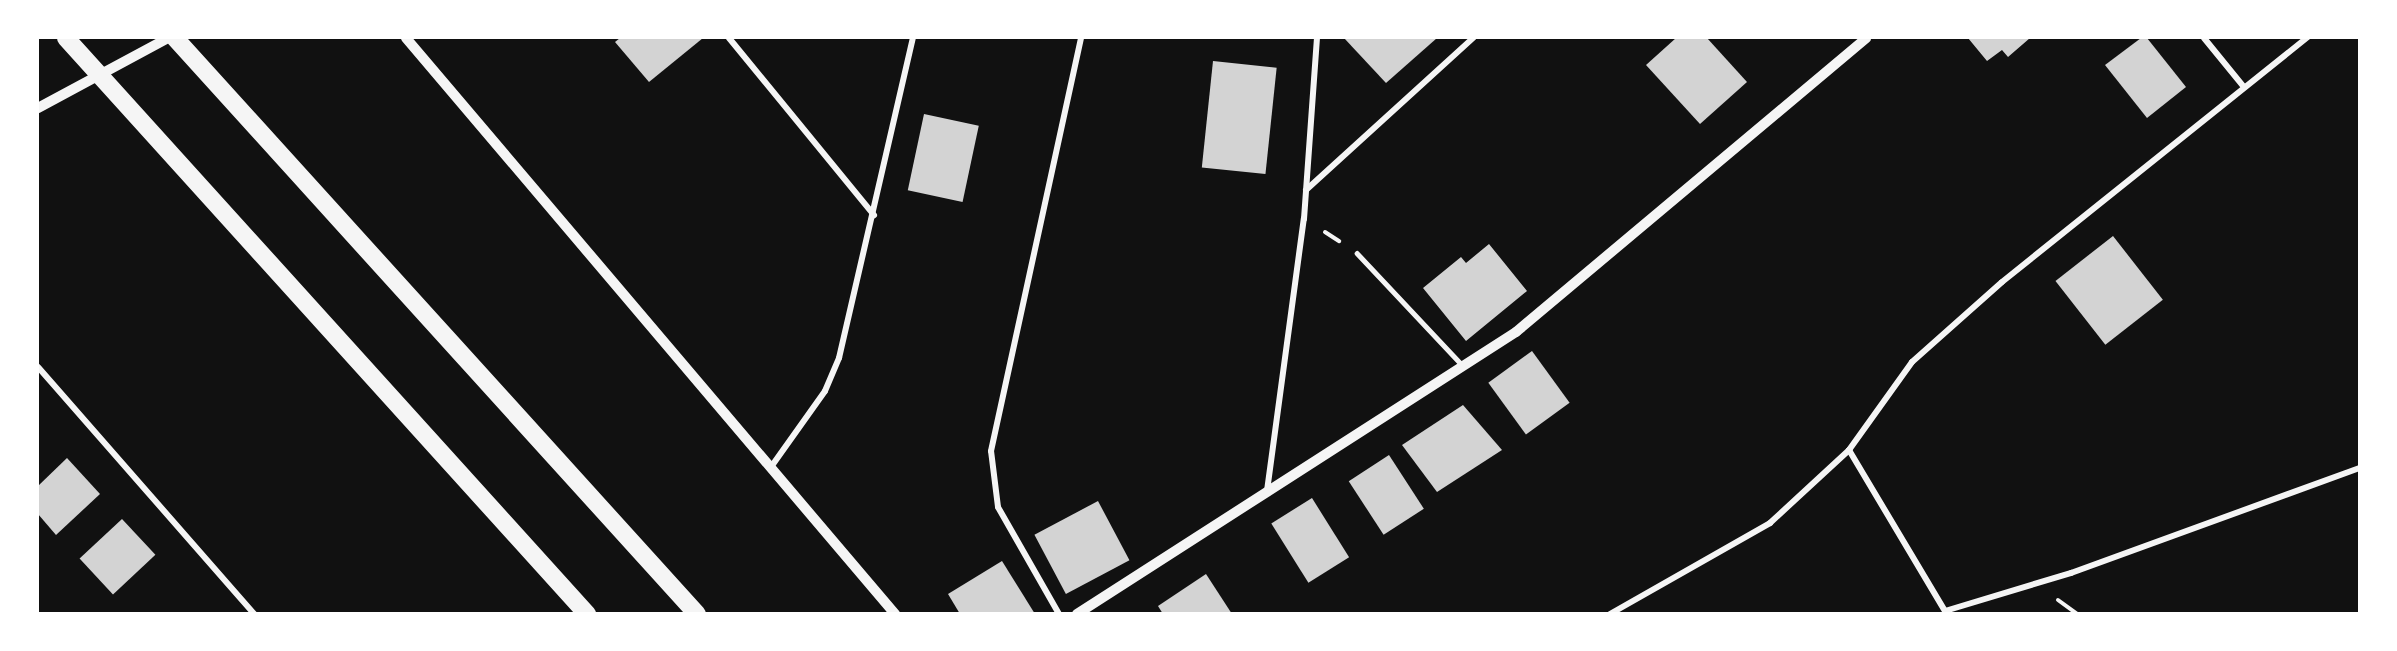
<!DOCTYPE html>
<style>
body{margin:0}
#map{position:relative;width:2397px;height:651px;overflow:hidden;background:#111;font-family:Quicksand,sans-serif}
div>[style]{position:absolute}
.building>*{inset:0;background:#d3d3d3;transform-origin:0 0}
.path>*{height:4px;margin:-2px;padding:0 2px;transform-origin:2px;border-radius:2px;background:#f5f5f5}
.service>*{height:4.5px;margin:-2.25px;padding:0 2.25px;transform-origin:2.25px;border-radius:2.25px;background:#f5f5f5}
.minor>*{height:6px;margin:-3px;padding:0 3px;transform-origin:3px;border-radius:3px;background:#f5f5f5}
.tertiary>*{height:10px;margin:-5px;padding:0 5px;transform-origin:5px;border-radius:5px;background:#f5f5f5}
.motorway>*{height:18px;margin:-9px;padding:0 9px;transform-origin:9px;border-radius:9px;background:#f5f5f5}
span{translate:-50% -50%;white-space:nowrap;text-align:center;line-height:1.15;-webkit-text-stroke:4.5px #fff;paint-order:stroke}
.frame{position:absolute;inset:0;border:39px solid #fff;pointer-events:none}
</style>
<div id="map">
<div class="building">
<div style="clip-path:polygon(620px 38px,703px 38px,649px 82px,615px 42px)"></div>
<div style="clip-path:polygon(1344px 38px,1437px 38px,1386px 83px)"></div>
<div style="clip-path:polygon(1676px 38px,1707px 38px,1747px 82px,1700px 124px,1646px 65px)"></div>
<div style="clip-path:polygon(1968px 38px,2030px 38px,2008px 57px,2002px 50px,1987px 61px)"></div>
<div style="clip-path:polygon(2141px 38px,2147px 38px,2186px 87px,2147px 118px,2105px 65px)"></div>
<div style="left:1213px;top:61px;width:64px;height:107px;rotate:6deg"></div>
<div style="left:924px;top:114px;width:56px;height:78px;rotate:12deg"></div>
<div style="left:2113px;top:236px;width:81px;height:73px;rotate:52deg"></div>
<div style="clip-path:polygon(1489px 244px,1527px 291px,1466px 341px,1423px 288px,1461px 257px,1466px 263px)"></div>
<div style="left:1532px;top:351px;width:64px;height:54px;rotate:54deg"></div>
<div style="clip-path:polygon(1463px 405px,1502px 450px,1437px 492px,1402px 445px)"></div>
<div style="left:1389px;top:455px;width:64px;height:48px;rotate:57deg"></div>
<div style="clip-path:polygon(67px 458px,100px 494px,56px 535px,38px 514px,38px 486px)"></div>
<div style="left:1312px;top:498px;width:70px;height:48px;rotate:58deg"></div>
<div style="left:1098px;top:501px;width:67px;height:72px;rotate:62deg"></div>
<div style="left:122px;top:519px;width:49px;height:58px;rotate:47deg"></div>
<div style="clip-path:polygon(1002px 561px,1035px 614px,960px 614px,948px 594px)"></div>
<div style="clip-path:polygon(1206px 574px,1232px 614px,1163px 614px,1158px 606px)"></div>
</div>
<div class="path">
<div style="left:1325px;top:232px;width:17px;rotate:33deg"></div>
<div style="left:2058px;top:600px;width:24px;rotate:36deg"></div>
</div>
<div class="service">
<div style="left:1357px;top:253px;width:155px;rotate:46.8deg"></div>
</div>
<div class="minor">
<div style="left:729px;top:38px;width:229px;rotate:50.7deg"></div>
<div style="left:2204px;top:38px;width:63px;rotate:50.8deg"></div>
<div style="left:1306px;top:190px;width:226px;rotate:-42.3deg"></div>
<div style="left:38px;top:367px;width:328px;rotate:48.8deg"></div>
<div style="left:1849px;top:450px;width:187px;rotate:59.2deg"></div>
<div style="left:1945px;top:611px;width:132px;rotate:-16.8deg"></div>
<div style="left:2071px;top:573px;width:307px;rotate:-20deg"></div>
<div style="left:771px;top:467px;width:93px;rotate:-54.6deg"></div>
<div style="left:825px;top:391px;width:36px;rotate:-67deg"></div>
<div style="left:839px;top:358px;width:328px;rotate:-77deg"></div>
<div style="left:1267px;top:491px;width:275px;rotate:-82.3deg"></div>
<div style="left:1304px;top:219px;width:181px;rotate:-85.9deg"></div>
<div style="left:1059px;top:614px;width:123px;rotate:-119.7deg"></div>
<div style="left:998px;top:507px;width:56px;rotate:-97.1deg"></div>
<div style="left:991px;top:451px;width:423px;rotate:-77.7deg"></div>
<div style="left:1610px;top:614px;width:184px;rotate:-29.6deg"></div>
<div style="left:1770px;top:523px;width:108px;rotate:-42.7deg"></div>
<div style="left:1849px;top:450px;width:108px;rotate:-54.4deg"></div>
<div style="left:1912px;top:362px;width:120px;rotate:-41.6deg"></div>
<div style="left:2002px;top:282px;width:391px;rotate:-38.7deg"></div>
</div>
<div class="tertiary">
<div style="left:406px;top:38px;width:756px;rotate:49.67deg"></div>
<div style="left:38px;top:108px;width:148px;rotate:-28.3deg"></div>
<div style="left:1077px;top:614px;width:522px;rotate:-32.72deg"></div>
<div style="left:1516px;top:332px;width:457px;rotate:-40deg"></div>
</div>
<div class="motorway">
<div style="left:66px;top:38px;width:777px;rotate:47.87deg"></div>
<div style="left:175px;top:38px;width:777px;rotate:47.82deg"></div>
</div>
<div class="frame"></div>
</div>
